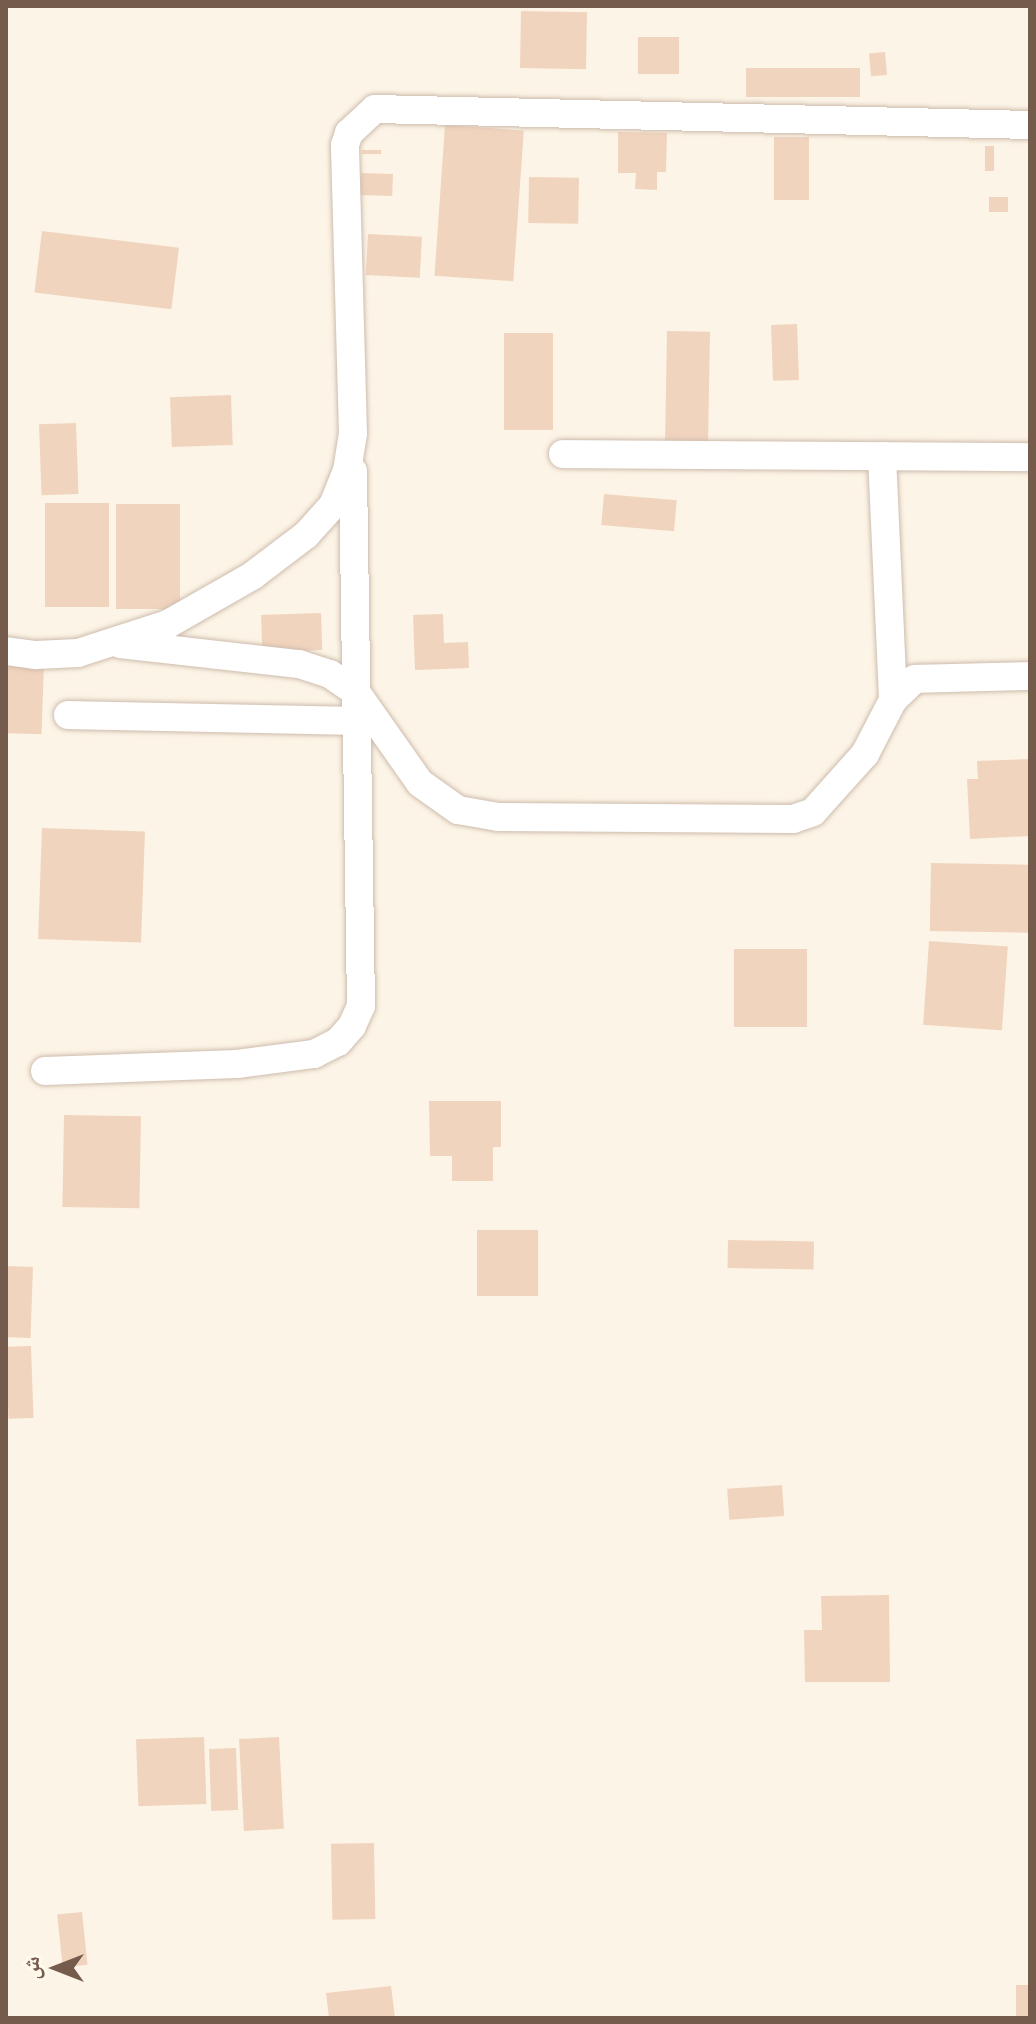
<!DOCTYPE html>
<meta charset="utf-8">
<style>
body{margin:0}
#map{position:relative;width:1036px;height:2024px;overflow:hidden;background:#fcf4e6;font-family:Signika,"Noto Naskh Arabic",sans-serif}
div>[style]{position:absolute}
.building>*{inset:0;background:#f1d4be;transform-origin:0 0}
.roads{filter:drop-shadow(0 0 2px #cebcad) drop-shadow(0 0 2px #cebcad)}
.street>*{height:28px;margin:-14px;padding:0 14px;transform-origin:14px;border-radius:14px;background:#fff}
span{translate:-50% -50%;white-space:nowrap;text-align:center;line-height:1.15;-webkit-text-stroke:6px #fff8ed;paint-order:stroke}
.frame{position:absolute;inset:0;border:8px solid #755b4b;pointer-events:none}
.north{position:absolute;left:16px;top:1928px;width:80px;height:80px;-webkit-text-stroke:6px #fff8ed;paint-order:stroke;rotate:270deg;font-size:22px;font-weight:700;line-height:32px;text-align:center;color:#755b4b}
.north::after{content:'';display:block;margin:auto;width:28px;height:36px;background:#755b4b;clip-path:polygon(50% 0,100% 100%,50% 72%,0 100%)}
</style>
<div id="map">
<div class="building">
<div style="left:521px;top:11px;width:66px;height:57px;rotate:1deg"></div>
<div style="left:638px;top:37px;width:41px;height:37px"></div>
<div style="left:885px;top:52px;width:23px;height:16px;rotate:85deg"></div>
<div style="left:746px;top:68px;width:114px;height:29px"></div>
<div style="left:445px;top:125px;width:79px;height:151px;rotate:4deg"></div>
<div style="clip-path:polygon(618px 132px,667px 133px,666px 172px,657px 172px,657px 190px,635px 189px,636px 173px,618px 173px)"></div>
<div style="left:774px;top:137px;width:35px;height:63px"></div>
<div style="left:985px;top:146px;width:9px;height:25px"></div>
<div style="left:381px;top:150px;width:4px;height:19px;rotate:90deg"></div>
<div style="left:361px;top:173px;width:32px;height:22px;rotate:2deg"></div>
<div style="left:529px;top:177px;width:50px;height:46px;rotate:1deg"></div>
<div style="left:989px;top:197px;width:19px;height:15px"></div>
<div style="left:42px;top:231px;width:138px;height:62px;rotate:7deg"></div>
<div style="left:368px;top:234px;width:54px;height:41px;rotate:3deg"></div>
<div style="left:797px;top:324px;width:56px;height:26px;rotate:88deg"></div>
<div style="left:667px;top:331px;width:43px;height:110px;rotate:1deg"></div>
<div style="left:504px;top:333px;width:49px;height:97px"></div>
<div style="left:231px;top:395px;width:50px;height:61px;rotate:88deg"></div>
<div style="left:76px;top:423px;width:71px;height:37px;rotate:88deg"></div>
<div style="left:604px;top:494px;width:73px;height:31px;rotate:5deg"></div>
<div style="left:45px;top:503px;width:64px;height:104px"></div>
<div style="left:116px;top:504px;width:64px;height:105px"></div>
<div style="left:321px;top:613px;width:37px;height:60px;rotate:88deg"></div>
<div style="clip-path:polygon(443px 614px,444px 643px,468px 642px,469px 668px,415px 670px,413px 615px)"></div>
<div style="left:6px;top:663px;width:38px;height:70px;rotate:2deg"></div>
<div style="clip-path:polygon(1030px 759px,1030px 836px,970px 839px,967px 779px,978px 779px,977px 761px)"></div>
<div style="left:42px;top:828px;width:103px;height:111px;rotate:2deg"></div>
<div style="left:931px;top:863px;width:99px;height:68px;rotate:1deg"></div>
<div style="left:929px;top:941px;width:79px;height:84px;rotate:4deg"></div>
<div style="left:734px;top:949px;width:73px;height:78px"></div>
<div style="clip-path:polygon(429px 1101px,501px 1101px,501px 1147px,493px 1147px,493px 1181px,452px 1181px,452px 1156px,430px 1156px)"></div>
<div style="left:64px;top:1115px;width:77px;height:92px;rotate:1deg"></div>
<div style="left:477px;top:1230px;width:61px;height:66px"></div>
<div style="left:728px;top:1240px;width:86px;height:28px;rotate:1deg"></div>
<div style="left:6px;top:1266px;width:27px;height:71px;rotate:2deg"></div>
<div style="left:31px;top:1346px;width:72px;height:25px;rotate:88deg"></div>
<div style="left:782px;top:1485px;width:31px;height:55px;rotate:86deg"></div>
<div style="clip-path:polygon(889px 1595px,890px 1682px,805px 1682px,804px 1630px,822px 1630px,821px 1596px)"></div>
<div style="left:204px;top:1737px;width:67px;height:68px;rotate:88deg"></div>
<div style="left:279px;top:1737px;width:92px;height:40px;rotate:87deg"></div>
<div style="left:236px;top:1748px;width:62px;height:27px;rotate:88deg"></div>
<div style="left:374px;top:1843px;width:76px;height:43px;rotate:89deg"></div>
<div style="left:82px;top:1912px;width:53px;height:25px;rotate:84deg"></div>
<div style="left:1016px;top:1985px;width:14px;height:33px"></div>
<div style="clip-path:polygon(391px 1986px,395px 2018px,329px 2018px,326px 1993px)"></div>
</div>
<div class="roads">
<div class="street">
<div style="left:563px;top:454px;width:467px;rotate:0.4deg"></div>
<div style="left:882px;top:456px;width:244px;rotate:87.4deg"></div>
<div style="left:120px;top:644px;width:180px;rotate:6.4deg"></div>
<div style="left:299px;top:664px;width:33px;rotate:18deg"></div>
<div style="left:330px;top:674px;width:32px;rotate:35deg"></div>
<div style="left:356px;top:692px;width:111px;rotate:54.9deg"></div>
<div style="left:420px;top:783px;width:47px;rotate:35.4deg"></div>
<div style="left:458px;top:810px;width:41px;rotate:9.9deg"></div>
<div style="left:498px;top:817px;width:295px;rotate:0.4deg"></div>
<div style="left:793px;top:819px;width:21px;rotate:-19deg"></div>
<div style="left:813px;top:812px;width:78px;rotate:-48.1deg"></div>
<div style="left:865px;top:754px;width:61px;rotate:-62.6deg"></div>
<div style="left:893px;top:700px;width:30px;rotate:-44deg"></div>
<div style="left:915px;top:679px;width:115px;rotate:-1.5deg"></div>
<div style="left:6px;top:651px;width:30px;rotate:8deg"></div>
<div style="left:36px;top:655px;width:42px;rotate:-2.7deg"></div>
<div style="left:78px;top:653px;width:95px;rotate:-17.9deg"></div>
<div style="left:168px;top:624px;width:97px;rotate:-29.7deg"></div>
<div style="left:252px;top:576px;width:68px;rotate:-37.2deg"></div>
<div style="left:306px;top:535px;width:40px;rotate:-48deg"></div>
<div style="left:333px;top:505px;width:37px;rotate:-68deg"></div>
<div style="left:347px;top:471px;width:37px;rotate:-81deg"></div>
<div style="left:353px;top:434px;width:289px;rotate:-91.6deg"></div>
<div style="left:345px;top:145px;width:13px;rotate:-72deg"></div>
<div style="left:349px;top:133px;width:35px;rotate:-43deg"></div>
<div style="left:375px;top:109px;width:655px;rotate:1.4deg"></div>
<div style="left:68px;top:715px;width:289px;rotate:1.2deg"></div>
<div style="left:45px;top:1071px;width:192px;rotate:-2.1deg"></div>
<div style="left:237px;top:1064px;width:78px;rotate:-7.4deg"></div>
<div style="left:314px;top:1054px;width:27px;rotate:-27deg"></div>
<div style="left:338px;top:1042px;width:21px;rotate:-49deg"></div>
<div style="left:352px;top:1026px;width:22px;rotate:-66deg"></div>
<div style="left:361px;top:1006px;width:535px;rotate:-90.86deg"></div>
</div>
</div>
<div class="frame"></div>
<div class="north">ش</div>
</div>
